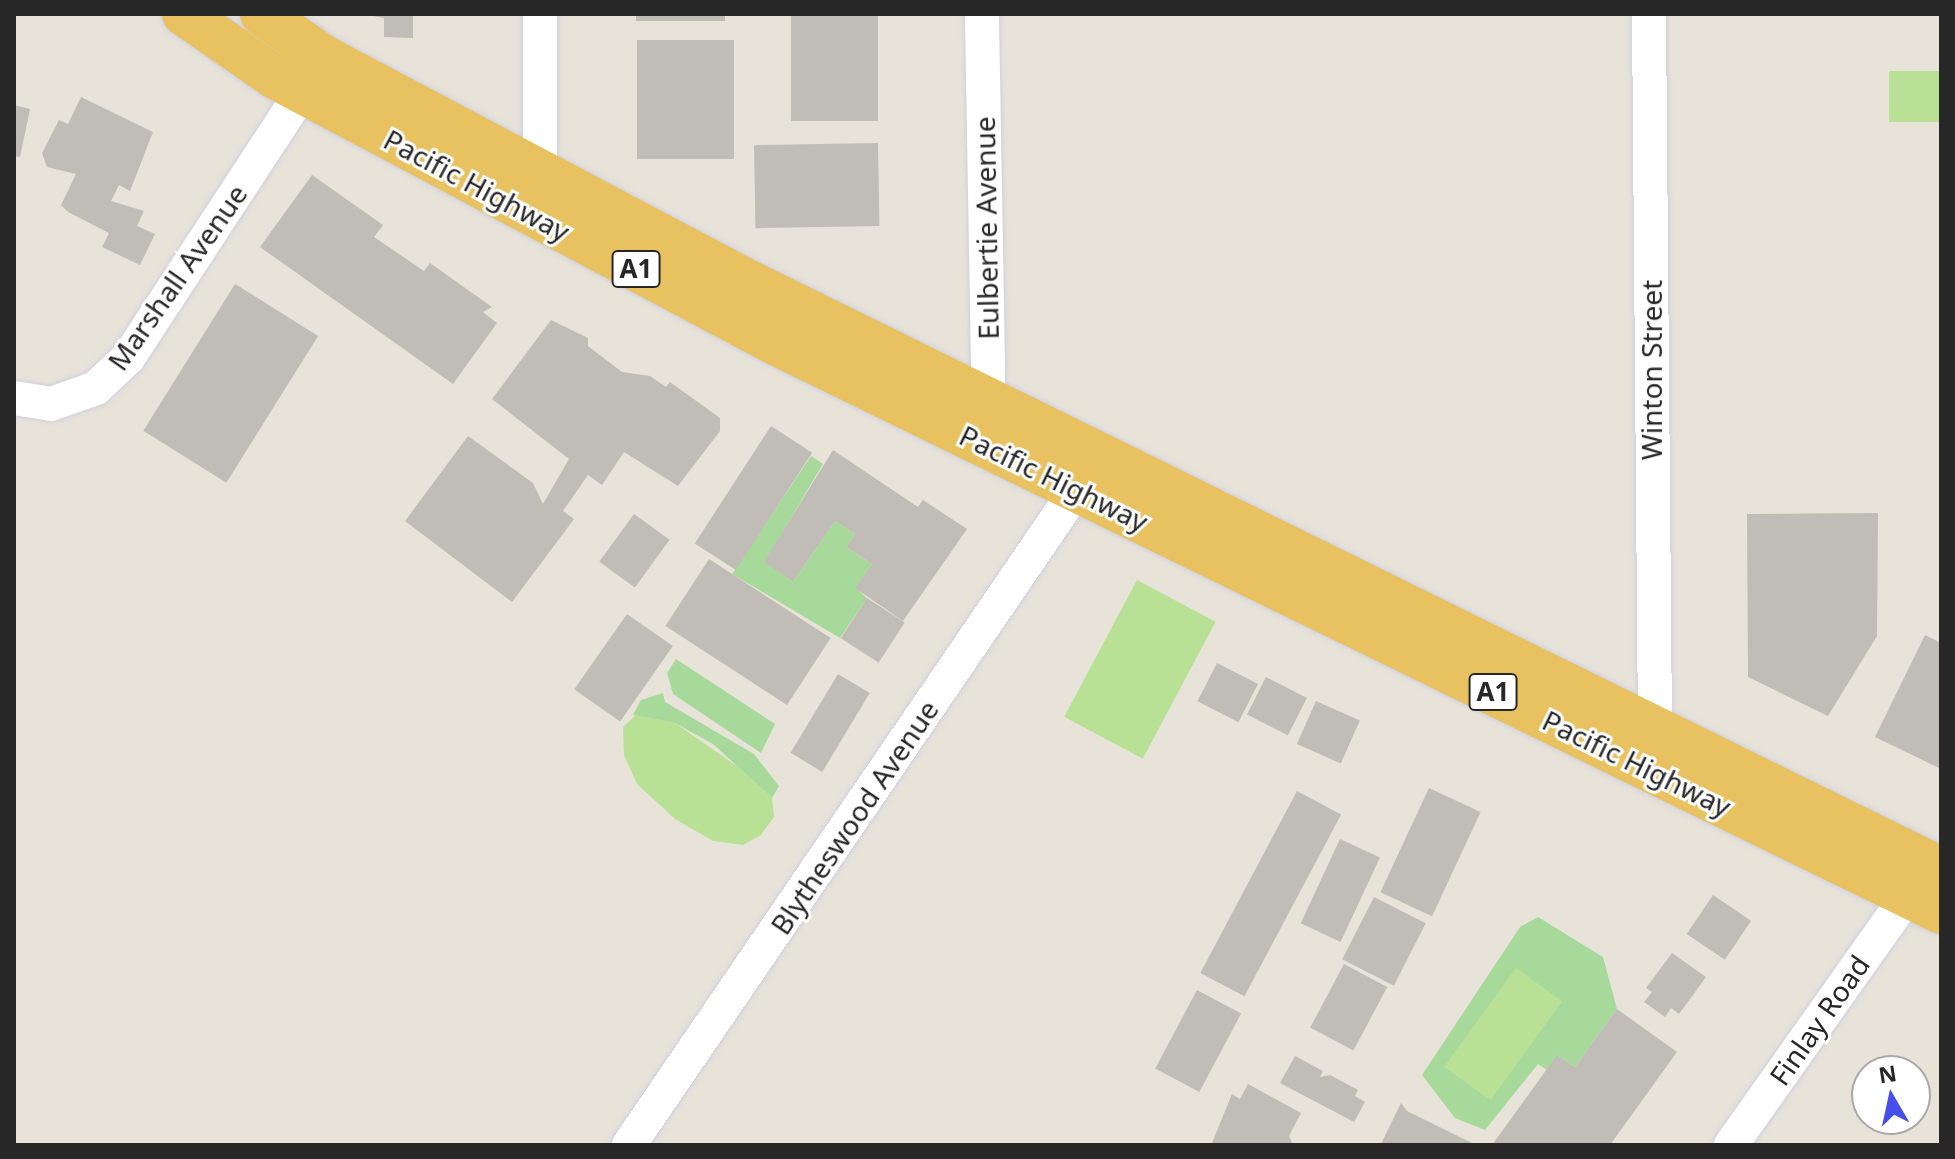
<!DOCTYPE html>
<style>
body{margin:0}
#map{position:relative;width:1955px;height:1159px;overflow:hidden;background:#e8e3d9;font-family:"Noto Sans",sans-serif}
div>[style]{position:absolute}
.green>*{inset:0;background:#a7da9a}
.pitch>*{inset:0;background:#b8e196;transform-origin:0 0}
.building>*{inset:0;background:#c0bdb6;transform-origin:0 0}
.roads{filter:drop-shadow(0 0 2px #cfd0de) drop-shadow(0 0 2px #cfd0de)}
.minor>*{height:34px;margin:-17px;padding:0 17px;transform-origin:17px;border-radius:17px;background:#fff}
.trunk>*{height:44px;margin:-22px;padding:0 22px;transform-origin:22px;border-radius:22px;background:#e8c261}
span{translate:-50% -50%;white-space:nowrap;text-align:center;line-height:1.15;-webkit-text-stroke:6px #fff;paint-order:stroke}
.shield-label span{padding:2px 6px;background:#fff;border:2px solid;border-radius:6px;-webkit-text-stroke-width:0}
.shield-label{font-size:26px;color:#272727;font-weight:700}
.street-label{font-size:28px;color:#272727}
.frame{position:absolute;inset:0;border:16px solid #272727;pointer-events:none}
.north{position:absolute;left:1851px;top:1055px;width:80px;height:80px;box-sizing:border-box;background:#fff;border:2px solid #a9a9a9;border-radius:50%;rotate:351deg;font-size:22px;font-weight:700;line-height:32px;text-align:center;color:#272727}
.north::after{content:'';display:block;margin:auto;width:28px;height:36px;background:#464fe8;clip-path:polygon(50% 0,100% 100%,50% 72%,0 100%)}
</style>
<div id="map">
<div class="green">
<div style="clip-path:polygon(811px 456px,823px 464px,765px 562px,793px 582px,835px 521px,855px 534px,846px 547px,872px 564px,856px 588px,867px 598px,840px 638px,732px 574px)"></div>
<div style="clip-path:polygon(676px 659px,775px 724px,761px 753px,673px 694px,667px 673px)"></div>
<div style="clip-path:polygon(663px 693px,665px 702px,754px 754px,779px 786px,772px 798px,713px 744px,675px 723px,633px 715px,641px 700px)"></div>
<div style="clip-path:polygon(1538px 917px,1603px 957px,1617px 1009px,1575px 1067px,1557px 1055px,1547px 1070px,1538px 1064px,1485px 1130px,1455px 1118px,1422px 1075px,1520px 927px)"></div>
</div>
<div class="pitch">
<div style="left:1889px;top:71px;width:52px;height:51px"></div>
<div style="left:1137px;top:580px;width:89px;height:155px;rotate:28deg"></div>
<div style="clip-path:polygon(636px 715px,675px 723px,741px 769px,772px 798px,774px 817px,761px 835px,743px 845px,713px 841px,675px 819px,637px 784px,624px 755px,623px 727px)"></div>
<div style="left:1516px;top:968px;width:57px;height:122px;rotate:36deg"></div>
</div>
<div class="building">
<div style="clip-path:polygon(363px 14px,413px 14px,413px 38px,384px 37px,384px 18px)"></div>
<div style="left:636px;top:14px;width:89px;height:7px"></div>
<div style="left:791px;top:14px;width:87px;height:107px"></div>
<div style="left:734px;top:40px;width:119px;height:97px;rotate:90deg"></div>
<div style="clip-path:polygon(81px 97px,153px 132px,130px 191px,119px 185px,111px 201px,144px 211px,137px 226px,155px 234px,140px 265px,102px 247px,109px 233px,68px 212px,61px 205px,76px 174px,47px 167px,42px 153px,59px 120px,68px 124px)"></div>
<div style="clip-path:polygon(14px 105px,30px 109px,20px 157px,14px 156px)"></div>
<div style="left:878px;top:143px;width:83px;height:124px;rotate:89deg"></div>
<div style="clip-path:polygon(312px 175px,383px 225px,374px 237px,424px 271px,430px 263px,492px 307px,483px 312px,497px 323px,453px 384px,260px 247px)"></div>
<div style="left:235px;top:284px;width:98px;height:173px;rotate:32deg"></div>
<div style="clip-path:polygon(551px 320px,588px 338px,588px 346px,622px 372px,650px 376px,666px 387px,670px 382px,720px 418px,720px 431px,678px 486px,624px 452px,602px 485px,588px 475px,563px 511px,574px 519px,512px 602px,405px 521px,468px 436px,533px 483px,543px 504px,569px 459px,492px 399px)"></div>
<div style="left:771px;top:426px;width:49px;height:140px;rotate:33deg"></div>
<div style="clip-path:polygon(833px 450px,918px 507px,923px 500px,967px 529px,903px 621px,855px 588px,872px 564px,846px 547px,855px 534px,835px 521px,793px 582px,764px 562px)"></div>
<div style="clip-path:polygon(1878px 513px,1877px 636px,1828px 716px,1748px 677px,1747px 514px)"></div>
<div style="left:634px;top:514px;width:44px;height:59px;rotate:36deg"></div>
<div style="left:709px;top:559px;width:145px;height:80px;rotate:33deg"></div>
<div style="left:867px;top:598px;width:45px;height:48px;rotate:33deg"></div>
<div style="left:627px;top:614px;width:56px;height:92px;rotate:35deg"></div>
<div style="clip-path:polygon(1925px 635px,1941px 643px,1941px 769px,1875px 737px)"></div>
<div style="left:1217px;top:663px;width:46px;height:43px;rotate:27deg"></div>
<div style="left:838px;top:674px;width:37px;height:92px;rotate:31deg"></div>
<div style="left:1266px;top:677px;width:46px;height:42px;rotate:27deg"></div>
<div style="left:1316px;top:701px;width:48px;height:47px;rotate:24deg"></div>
<div style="left:1429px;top:788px;width:57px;height:115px;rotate:25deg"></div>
<div style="left:1297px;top:791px;width:50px;height:206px;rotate:28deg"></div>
<div style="left:1340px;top:839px;width:44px;height:93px;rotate:25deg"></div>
<div style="left:1713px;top:895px;width:46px;height:47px;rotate:34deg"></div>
<div style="left:1374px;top:897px;width:58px;height:70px;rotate:27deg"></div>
<div style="clip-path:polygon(1672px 953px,1706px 977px,1679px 1014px,1671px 1008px,1665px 1017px,1644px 1002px,1652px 992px,1646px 988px)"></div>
<div style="left:1344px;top:964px;width:49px;height:72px;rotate:28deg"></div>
<div style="left:1197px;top:990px;width:50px;height:89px;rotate:28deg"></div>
<div style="clip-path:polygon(1617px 1009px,1677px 1052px,1610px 1145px,1492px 1145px,1557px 1055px,1575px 1067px)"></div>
<div style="clip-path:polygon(1295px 1056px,1323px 1071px,1320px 1077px,1330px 1075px,1358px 1090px,1355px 1096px,1365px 1102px,1354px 1122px,1280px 1083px)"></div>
<div style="clip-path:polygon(1248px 1084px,1301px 1113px,1289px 1136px,1293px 1145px,1212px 1143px,1232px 1094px,1240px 1099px)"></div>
<div style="clip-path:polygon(1401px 1103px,1407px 1111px,1476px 1145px,1381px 1144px)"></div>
</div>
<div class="roads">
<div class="minor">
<div style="left:540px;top:14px;width:161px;rotate:90deg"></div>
<div style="left:1649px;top:14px;width:712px;rotate:89.52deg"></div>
<div style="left:14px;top:398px;width:37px;rotate:9deg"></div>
<div style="left:51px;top:404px;width:48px;rotate:-19.6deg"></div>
<div style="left:96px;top:388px;width:44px;rotate:-43.2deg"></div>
<div style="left:128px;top:358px;width:318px;rotate:-56.8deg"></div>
<div style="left:978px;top:420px;width:25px;rotate:-67deg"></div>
<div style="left:988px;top:397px;width:34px;rotate:-90deg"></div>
<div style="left:988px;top:363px;width:349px;rotate:-91deg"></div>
<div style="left:629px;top:1145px;width:794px;rotate:-55.67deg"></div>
<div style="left:1731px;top:1145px;width:306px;rotate:-54.7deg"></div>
</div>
<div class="trunk">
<div style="left:184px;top:14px;width:111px;rotate:34.7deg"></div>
<div style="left:275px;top:77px;width:566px;rotate:28.01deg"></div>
<div style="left:775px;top:343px;width:1297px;rotate:26.01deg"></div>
<div style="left:262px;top:14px;width:73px;rotate:35deg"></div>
<div style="left:322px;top:56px;width:476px;rotate:27.9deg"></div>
<div style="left:743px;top:279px;width:1335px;rotate:26.22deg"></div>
</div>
</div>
<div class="shield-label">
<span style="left:636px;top:269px">A1</span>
<span style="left:1493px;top:692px">A1</span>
</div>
<div class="street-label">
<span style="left:477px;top:185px;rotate:28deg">Pacific Highway</span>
<span style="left:986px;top:228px;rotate:-91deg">Eulbertie Avenue</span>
<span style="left:177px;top:277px;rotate:-55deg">Marshall Avenue</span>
<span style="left:1651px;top:370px;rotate:-90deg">Winton Street</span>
<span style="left:1054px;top:478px;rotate:26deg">Pacific Highway</span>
<span style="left:1637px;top:763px;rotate:26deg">Pacific Highway</span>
<span style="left:854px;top:817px;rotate:-56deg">Blytheswood Avenue</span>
<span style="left:1819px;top:1020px;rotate:-55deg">Finlay Road</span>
</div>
<div class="frame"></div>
<div class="north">N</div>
</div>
